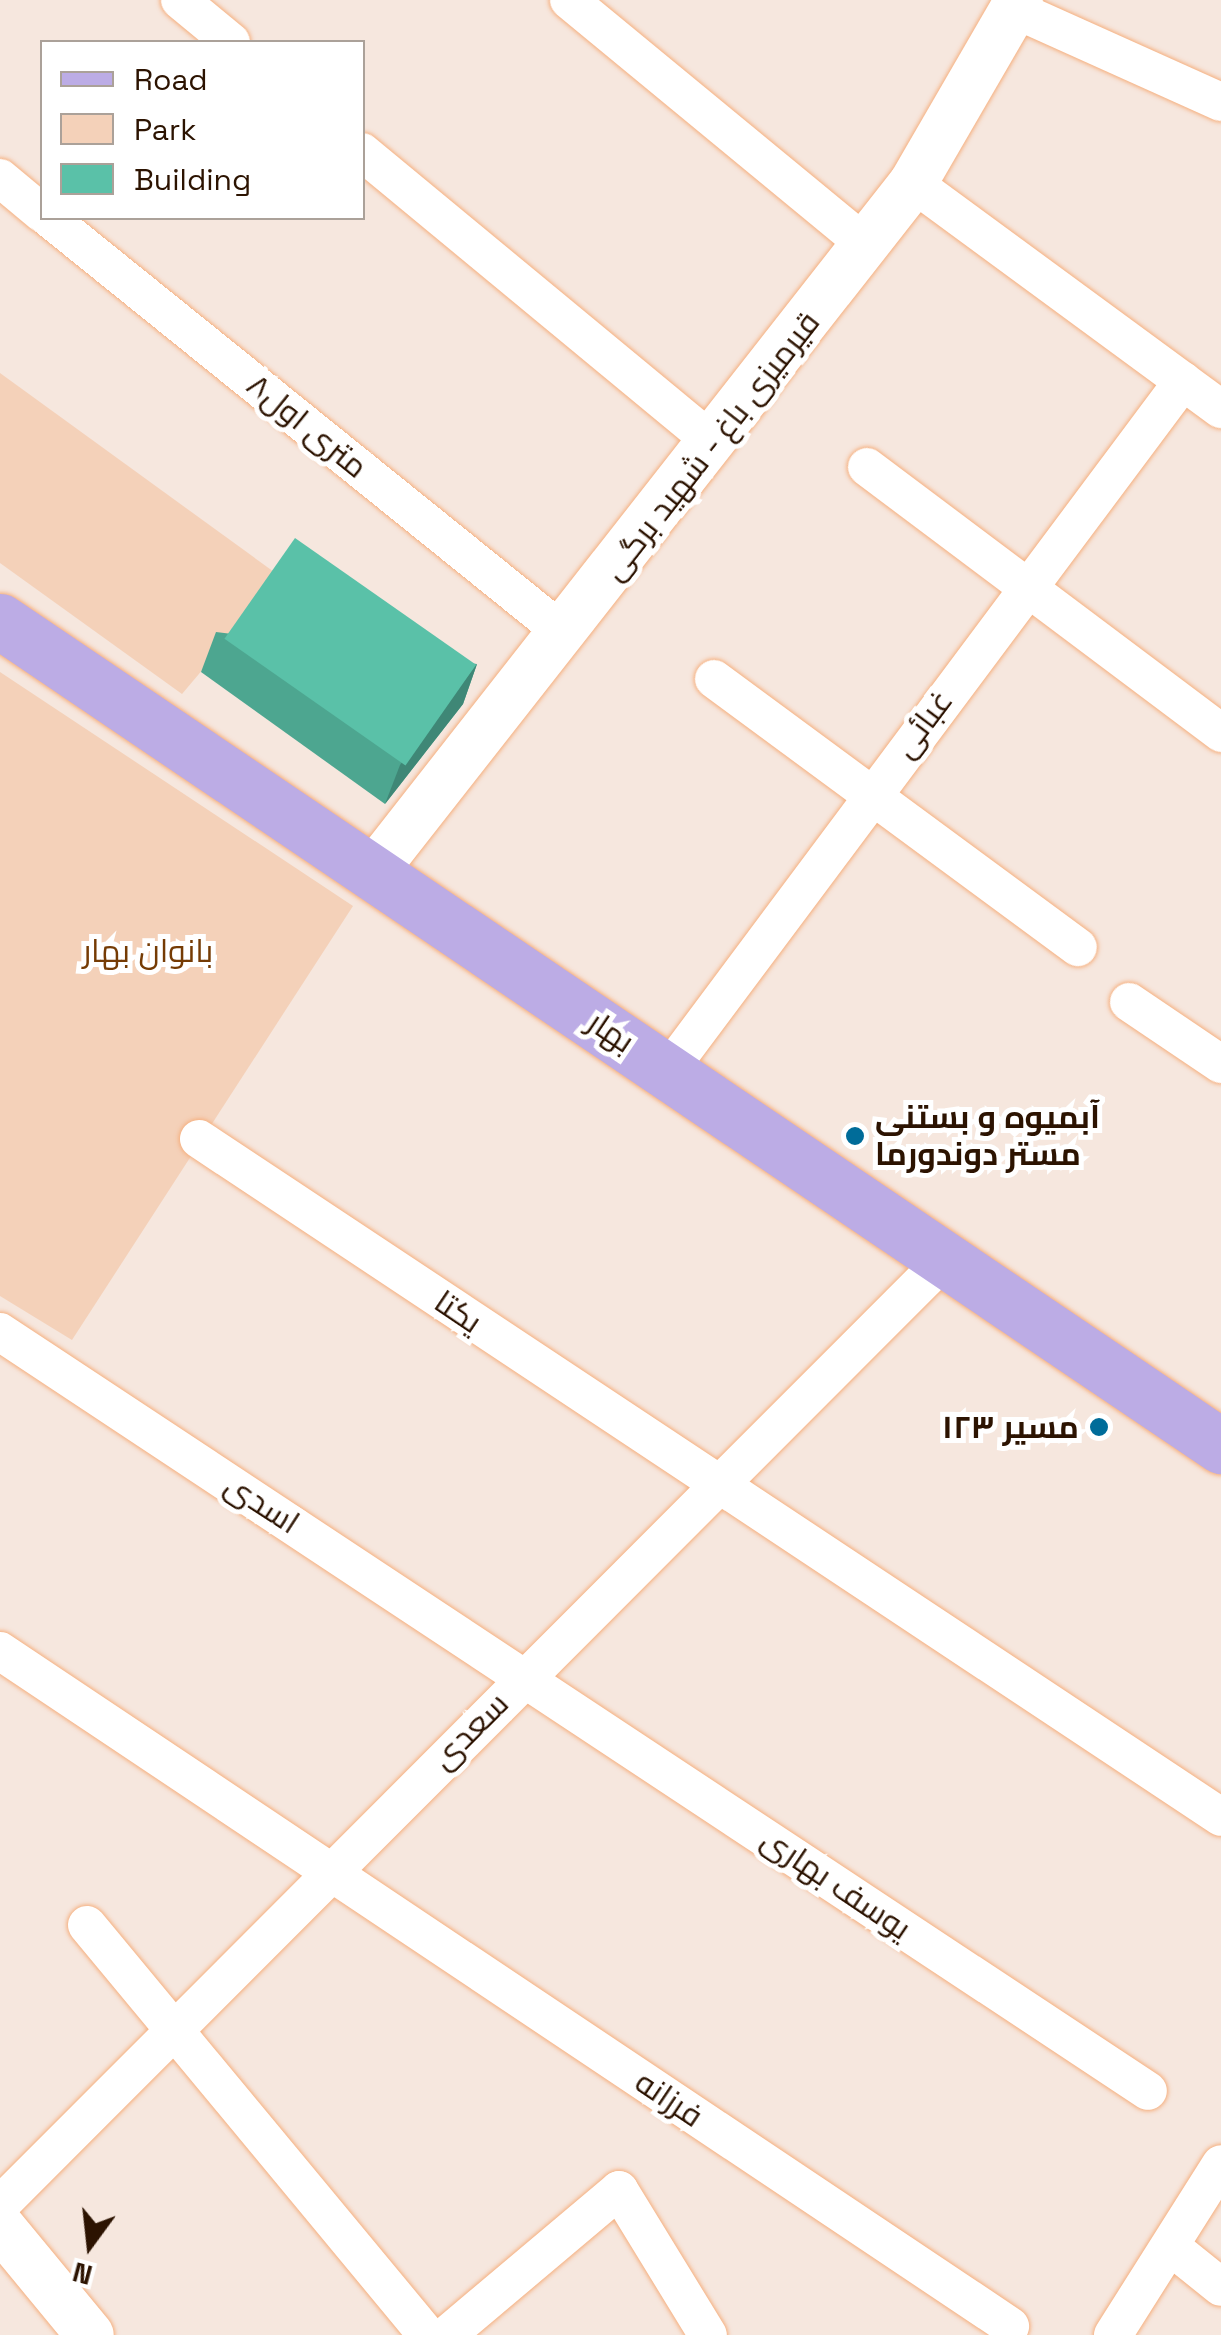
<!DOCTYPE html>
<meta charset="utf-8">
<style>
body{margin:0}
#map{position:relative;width:1221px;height:2335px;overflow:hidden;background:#f6e7de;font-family:"Space Grotesk",Cairo,sans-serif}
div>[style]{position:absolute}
.green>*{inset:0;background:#f4d1b9}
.roads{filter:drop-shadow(0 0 2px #f5b080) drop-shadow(0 0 2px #f5b080)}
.minor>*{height:38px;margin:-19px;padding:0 19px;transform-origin:19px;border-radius:19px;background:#fff}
.tertiary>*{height:48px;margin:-24px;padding:0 24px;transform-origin:24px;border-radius:24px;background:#fff}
.primary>*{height:55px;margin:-27.5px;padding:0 27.5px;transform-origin:27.5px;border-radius:27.5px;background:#bcace5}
.wall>*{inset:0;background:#4da690}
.shaded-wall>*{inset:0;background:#3f8776}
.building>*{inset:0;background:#5ac1a8;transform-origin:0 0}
.dots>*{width:28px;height:28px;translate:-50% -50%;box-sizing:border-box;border:5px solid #fff;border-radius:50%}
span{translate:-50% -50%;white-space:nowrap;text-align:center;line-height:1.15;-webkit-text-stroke:10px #fff;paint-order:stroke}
.street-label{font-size:32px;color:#2c1301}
.park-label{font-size:32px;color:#753b04}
.poi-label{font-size:32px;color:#2c1301;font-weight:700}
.left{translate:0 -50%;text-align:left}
.right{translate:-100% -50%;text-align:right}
.legend{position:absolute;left:40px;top:40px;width:325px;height:180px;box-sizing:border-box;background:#fff;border:2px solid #aba199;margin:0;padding:12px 18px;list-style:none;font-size:30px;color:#2c1301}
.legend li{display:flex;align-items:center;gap:20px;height:50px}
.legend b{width:50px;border:2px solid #aba199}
.north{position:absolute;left:40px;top:2195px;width:100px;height:100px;-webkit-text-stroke:8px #fff;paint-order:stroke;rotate:195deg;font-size:28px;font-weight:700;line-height:40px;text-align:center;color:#2c1301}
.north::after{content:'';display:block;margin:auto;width:35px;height:45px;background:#2c1301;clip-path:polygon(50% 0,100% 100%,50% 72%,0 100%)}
</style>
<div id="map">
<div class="green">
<div style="clip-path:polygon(0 373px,281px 577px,182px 694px,0 563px)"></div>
<div style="clip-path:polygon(0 672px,353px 906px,72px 1340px,0 1296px)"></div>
</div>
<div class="roads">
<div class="minor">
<div style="left:180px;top:0;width:66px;rotate:39.5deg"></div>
<div style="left:569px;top:0;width:385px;rotate:39.5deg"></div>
<div style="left:1014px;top:9px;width:227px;rotate:24.2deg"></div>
<div style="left:362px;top:152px;width:455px;rotate:39.6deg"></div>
<div style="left:0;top:178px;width:55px;rotate:39.8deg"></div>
<div style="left:913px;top:183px;width:382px;rotate:36.3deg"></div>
<div style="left:49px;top:218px;width:663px;rotate:38.88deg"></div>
<div style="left:867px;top:467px;width:443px;rotate:36.9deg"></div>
<div style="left:714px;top:679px;width:452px;rotate:36.4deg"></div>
<div style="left:1129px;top:1002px;width:111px;rotate:34deg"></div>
<div style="left:668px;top:1071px;width:861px;rotate:-53.26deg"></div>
<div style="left:199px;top:1139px;width:1226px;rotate:33.56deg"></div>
<div style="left:0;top:1332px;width:1376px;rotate:33.47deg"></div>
<div style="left:0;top:1651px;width:1215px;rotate:33.76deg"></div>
<div style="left:87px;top:1925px;width:533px;rotate:50.33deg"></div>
<div style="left:0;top:2205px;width:1334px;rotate:-45.03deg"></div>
<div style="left:1170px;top:2246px;width:65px;rotate:38.8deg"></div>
<div style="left:447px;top:2335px;width:225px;rotate:-40.1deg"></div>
<div style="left:619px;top:2190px;width:170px;rotate:58.5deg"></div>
<div style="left:1113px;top:2335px;width:202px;rotate:-57.7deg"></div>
</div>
<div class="tertiary">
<div style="left:373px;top:872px;width:875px;rotate:-51.91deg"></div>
<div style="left:913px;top:183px;width:211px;rotate:-59.9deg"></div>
<div style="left:0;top:2226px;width:141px;rotate:50.5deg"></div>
</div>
<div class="primary">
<div style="left:0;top:621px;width:1474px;rotate:34.05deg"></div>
</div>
</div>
<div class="wall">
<div style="clip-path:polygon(216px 632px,477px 664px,463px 704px,385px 804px,201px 672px)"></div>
</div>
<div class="shaded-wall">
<div style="clip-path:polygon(477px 664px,463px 704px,385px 804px,400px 765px)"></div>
</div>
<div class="building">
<div style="left:295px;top:538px;width:221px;height:123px;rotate:35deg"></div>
</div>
<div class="dots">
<div style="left:855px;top:1136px;background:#006c99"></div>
<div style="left:1099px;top:1427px;background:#006c99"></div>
</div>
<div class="street-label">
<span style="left:307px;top:426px;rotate:39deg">۸متری اول</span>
<span style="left:711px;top:446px;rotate:-52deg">قیرمیزی باغ - شهید برگی</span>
<span style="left:923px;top:724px;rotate:-53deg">غبائی</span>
<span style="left:611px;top:1032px;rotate:34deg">بهار</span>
<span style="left:458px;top:1312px;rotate:34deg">یکتا</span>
<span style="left:262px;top:1504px;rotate:33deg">اسدی</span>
<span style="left:470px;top:1731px;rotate:-45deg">سعدی</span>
<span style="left:836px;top:1884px;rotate:34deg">یوسف بهاری</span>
<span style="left:669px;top:2099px;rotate:34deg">فرزانه</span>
</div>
<div class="park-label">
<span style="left:148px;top:951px">بانوان بهار</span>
</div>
<div class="poi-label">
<span class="left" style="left:875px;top:1136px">آبمیوه و بستنی<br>مستر دوندورما</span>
<span class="right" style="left:1079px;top:1427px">مسیر ۱۲۳</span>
</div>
<ul class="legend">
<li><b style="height:12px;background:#bcace5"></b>Road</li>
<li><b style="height:28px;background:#f4d1b9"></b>Park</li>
<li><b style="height:28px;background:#5ac1a8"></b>Building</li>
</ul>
<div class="north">N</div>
</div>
